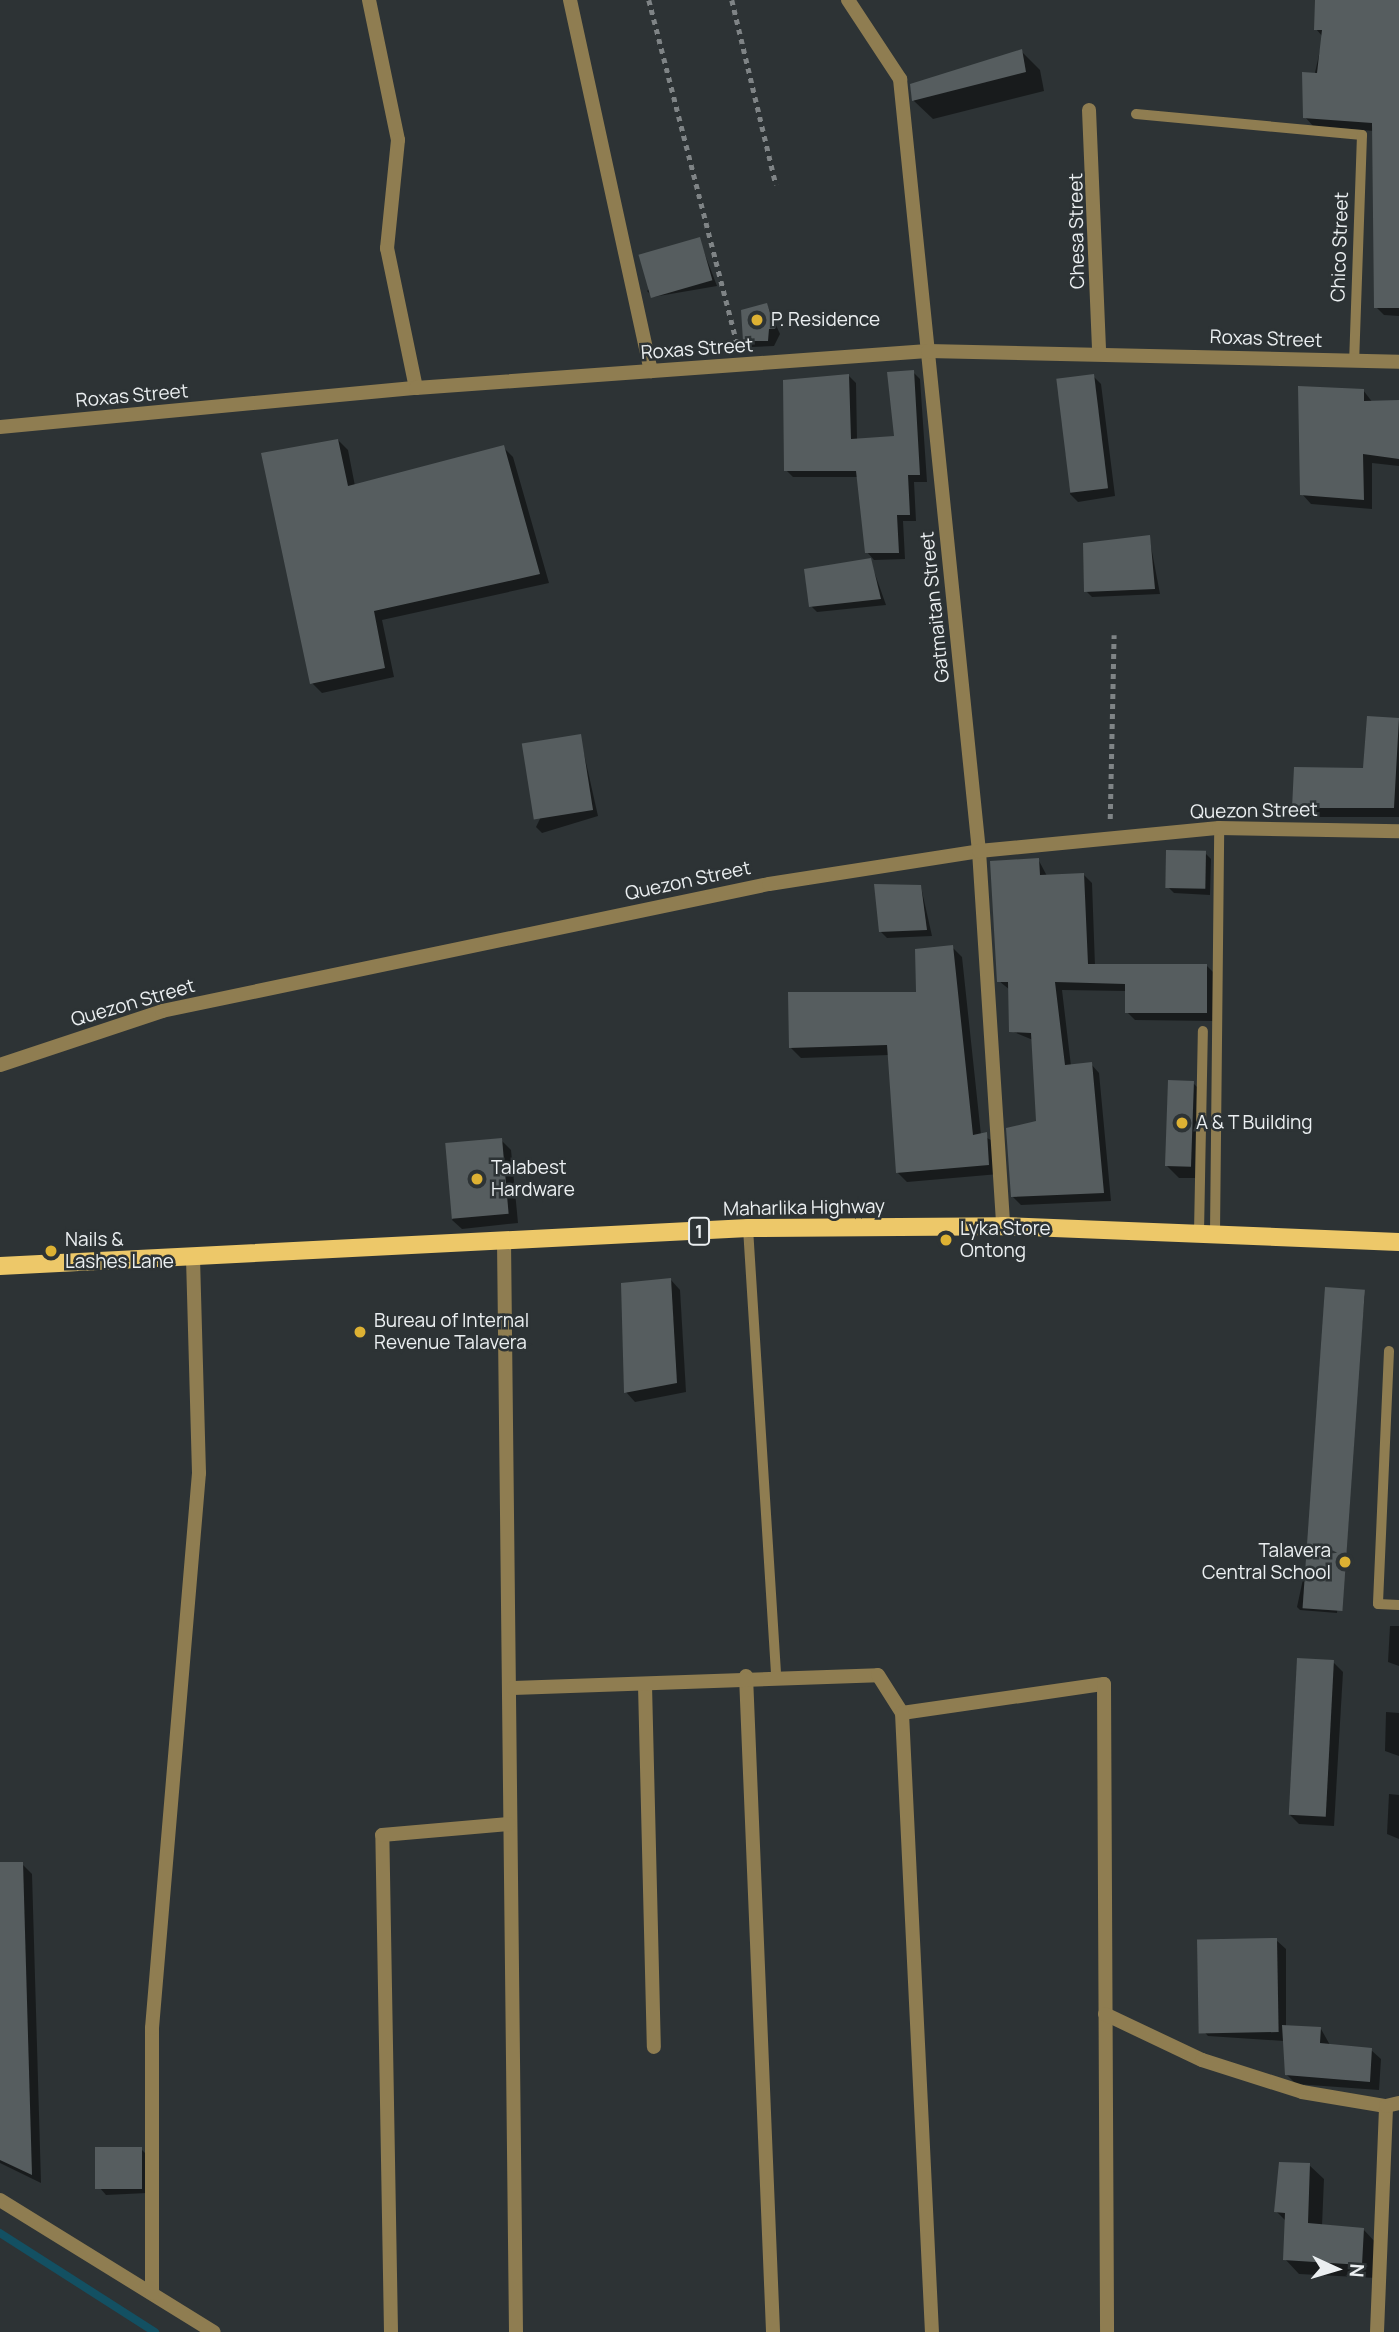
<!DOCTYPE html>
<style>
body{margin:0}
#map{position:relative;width:1399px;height:2332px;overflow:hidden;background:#2d3335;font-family:Manrope,sans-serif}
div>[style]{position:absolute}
.shadow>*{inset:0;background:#0007}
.stream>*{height:8px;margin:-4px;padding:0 4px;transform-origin:4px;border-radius:4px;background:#135062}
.building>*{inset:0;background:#565d5f;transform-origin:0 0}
.path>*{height:4.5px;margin-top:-2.25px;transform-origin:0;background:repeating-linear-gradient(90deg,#7f8486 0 5px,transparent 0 10px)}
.service>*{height:10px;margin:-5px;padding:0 5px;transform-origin:5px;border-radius:5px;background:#8f7d51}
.minor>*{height:14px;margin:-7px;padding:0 7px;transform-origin:7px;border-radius:7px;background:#8f7d51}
.tertiary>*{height:14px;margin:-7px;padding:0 7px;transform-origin:7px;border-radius:7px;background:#8f7d51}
.primary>*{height:18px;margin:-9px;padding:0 9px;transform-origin:9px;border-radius:9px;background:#edc869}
.dots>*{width:19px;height:19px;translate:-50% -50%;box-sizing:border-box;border:4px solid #2d3335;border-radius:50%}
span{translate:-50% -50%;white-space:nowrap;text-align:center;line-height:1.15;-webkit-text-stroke:5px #2d3335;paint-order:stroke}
.shield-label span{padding:2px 5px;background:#2d3335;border:2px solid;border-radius:5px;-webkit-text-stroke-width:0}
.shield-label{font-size:18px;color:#ebeff1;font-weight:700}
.street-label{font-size:19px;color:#ebeff1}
.poi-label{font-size:19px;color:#ebeff1}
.left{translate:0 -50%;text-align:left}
.right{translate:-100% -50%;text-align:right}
.north{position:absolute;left:1301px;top:2234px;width:70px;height:70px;-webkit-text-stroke:5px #2d3335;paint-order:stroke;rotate:94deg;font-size:19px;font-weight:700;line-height:28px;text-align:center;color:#ebeff1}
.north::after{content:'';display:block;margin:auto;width:24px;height:32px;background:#ebeff1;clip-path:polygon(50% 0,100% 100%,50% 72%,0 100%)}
</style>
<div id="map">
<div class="shadow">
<div style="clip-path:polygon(1317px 0,1399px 0,1399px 316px,1384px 315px,1376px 307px,1374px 131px,1313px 126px,1305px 117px,1323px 37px,1316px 29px)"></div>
<div style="clip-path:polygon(1021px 51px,1040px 70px,1044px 91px,933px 119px,914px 101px,912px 85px)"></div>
<div style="clip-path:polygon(699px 239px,717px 286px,653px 297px,647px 291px)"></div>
<div style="clip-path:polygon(767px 305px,780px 334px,774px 346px,751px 347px,745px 341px)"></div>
<div style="clip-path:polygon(913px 372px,920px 379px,927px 482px,914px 482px,916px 521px,903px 521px,905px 559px,874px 560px,867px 552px,858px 477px,793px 477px,786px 470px,849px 376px,856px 383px,857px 440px,896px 437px)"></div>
<div style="clip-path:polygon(1093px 376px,1101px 384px,1115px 496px,1078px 502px,1070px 494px)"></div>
<div style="clip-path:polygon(1363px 390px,1373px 403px,1399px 402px,1399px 466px,1372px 463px,1372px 509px,1311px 504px,1302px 494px)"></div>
<div style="clip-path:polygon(338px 440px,348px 450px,355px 486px,503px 447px,513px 457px,549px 583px,382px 620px,394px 677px,322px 693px,312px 683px)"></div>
<div style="clip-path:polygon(1149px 536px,1160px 594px,1092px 597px,1086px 591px)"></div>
<div style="clip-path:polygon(870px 560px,886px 605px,817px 612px,811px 606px)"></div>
<div style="clip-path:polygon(1369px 718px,1399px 720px,1399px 817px,1303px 817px,1293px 807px,1364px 769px)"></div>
<div style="clip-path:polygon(580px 736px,598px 816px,542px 833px,536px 827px)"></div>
<div style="clip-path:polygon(1205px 853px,1211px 859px,1210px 895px,1174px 893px,1168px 887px)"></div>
<div style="clip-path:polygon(1038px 859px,1047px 876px,1083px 874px,1092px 883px,1095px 966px,1207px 966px,1215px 974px,1214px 1021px,1135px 1020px,1127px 1012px,1126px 991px,1062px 990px,1071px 1066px,1091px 1064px,1099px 1073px,1111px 1201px,1021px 1205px,1012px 1196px,1037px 1123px,1033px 1040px,1011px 1031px,1010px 990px,999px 981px)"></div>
<div style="clip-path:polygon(921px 887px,932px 936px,887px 938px,881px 932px)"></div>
<div style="clip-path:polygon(952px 947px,962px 957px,981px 1135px,997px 1143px,999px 1174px,907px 1182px,897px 1172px,889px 1055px,801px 1058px,791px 1048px,918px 994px)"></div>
<div style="clip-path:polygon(1193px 1083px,1206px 1096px,1205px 1178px,1179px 1178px,1166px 1165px)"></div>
<div style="clip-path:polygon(501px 1140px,511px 1150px,518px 1223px,462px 1229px,452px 1220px)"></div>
<div style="clip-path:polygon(671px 1280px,680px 1290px,686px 1392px,635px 1402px,626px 1392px)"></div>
<div style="clip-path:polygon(1365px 1292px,1337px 1613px,1300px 1610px,1297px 1607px)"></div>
<div style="clip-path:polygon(1390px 1626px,1399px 1626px,1399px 1666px,1388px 1662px)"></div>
<div style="clip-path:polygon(1333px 1662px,1343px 1672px,1334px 1826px,1299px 1824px,1289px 1814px)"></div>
<div style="clip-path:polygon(1386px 1712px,1399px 1713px,1399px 1756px,1385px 1751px)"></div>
<div style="clip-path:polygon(1389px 1794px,1399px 1795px,1399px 1839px,1387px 1834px)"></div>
<div style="clip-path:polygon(0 1864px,22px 1864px,32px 1874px,41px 2183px,0 2163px)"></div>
<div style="clip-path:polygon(1276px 1940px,1286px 1949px,1286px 2027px,1321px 2029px,1330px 2045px,1371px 2050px,1381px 2059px,1379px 2090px,1296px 2084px,1286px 2074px,1284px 2041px,1208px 2036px,1199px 2026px)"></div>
<div style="clip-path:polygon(141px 2149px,147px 2155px,147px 2193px,106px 2195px,100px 2188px)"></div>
<div style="clip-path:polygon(1309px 2165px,1324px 2179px,1322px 2226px,1363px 2229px,1377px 2244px,1376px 2278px,1299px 2274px,1285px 2259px,1286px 2221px,1276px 2211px)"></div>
</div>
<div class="stream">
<div style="left:0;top:2233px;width:184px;rotate:32.6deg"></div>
</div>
<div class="building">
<div style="clip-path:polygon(1315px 0,1399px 0,1399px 308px,1374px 308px,1372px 123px,1303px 118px,1302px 72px,1317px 73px,1322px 30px,1314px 30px)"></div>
<div style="clip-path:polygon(1022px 49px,1026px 72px,912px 101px,910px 84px)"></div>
<div style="left:700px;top:237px;width:45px;height:64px;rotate:74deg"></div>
<div style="clip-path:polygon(767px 303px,775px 329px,769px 329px,768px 341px,743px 341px,741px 310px)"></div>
<div style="clip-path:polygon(914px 370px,920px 475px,908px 475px,910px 515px,897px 515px,899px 553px,865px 553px,856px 471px,784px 471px,783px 380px,849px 374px,851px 439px,894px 436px,887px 372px)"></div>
<div style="left:1094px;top:374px;width:115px;height:38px;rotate:83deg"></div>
<div style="clip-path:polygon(1298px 386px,1364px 389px,1364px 401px,1399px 400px,1399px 459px,1363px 454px,1364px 500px,1300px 495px)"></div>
<div style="clip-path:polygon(338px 439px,348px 486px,504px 445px,540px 574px,374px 611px,385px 668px,310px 684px,261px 453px)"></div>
<div style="clip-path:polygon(1150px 535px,1155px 589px,1084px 592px,1083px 543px)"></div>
<div style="clip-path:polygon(871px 558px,881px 599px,809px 607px,804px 569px)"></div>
<div style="clip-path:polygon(1367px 716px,1399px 718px,1394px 808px,1292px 808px,1294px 767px,1363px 768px)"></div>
<div style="left:581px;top:734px;width:77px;height:60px;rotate:81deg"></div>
<div style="left:1166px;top:850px;width:40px;height:38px;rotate:1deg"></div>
<div style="clip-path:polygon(1039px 858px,1040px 875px,1084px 873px,1088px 964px,1207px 964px,1207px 1013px,1125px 1013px,1125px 984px,1055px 982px,1065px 1065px,1092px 1062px,1104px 1193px,1011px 1197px,1006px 1128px,1036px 1121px,1031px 1033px,1009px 1032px,1008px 982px,997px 982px,990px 861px)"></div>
<div style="clip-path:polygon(874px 884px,921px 885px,927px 930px,879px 932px)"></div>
<div style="clip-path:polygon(953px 945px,973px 1135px,987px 1132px,989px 1165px,896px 1173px,887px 1045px,789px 1048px,788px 992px,916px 992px,915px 949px)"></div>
<div style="left:1168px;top:1080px;width:26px;height:86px;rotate:2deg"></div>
<div style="left:502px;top:1138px;width:76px;height:57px;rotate:85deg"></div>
<div style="clip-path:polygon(671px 1278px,677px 1383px,624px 1393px,621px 1283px)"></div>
<div style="left:1325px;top:1287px;width:40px;height:322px;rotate:4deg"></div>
<div style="left:1297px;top:1658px;width:37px;height:157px;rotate:3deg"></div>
<div style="clip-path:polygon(0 1862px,23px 1862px,32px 2175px,0 2160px)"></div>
<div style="left:1277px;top:1938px;width:94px;height:80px;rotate:89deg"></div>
<div style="clip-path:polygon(1282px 2025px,1321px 2027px,1320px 2043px,1372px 2048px,1370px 2082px,1285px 2075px)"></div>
<div style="left:95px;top:2147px;width:47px;height:42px"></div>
<div style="clip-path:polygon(1279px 2162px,1310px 2163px,1308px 2223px,1364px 2228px,1362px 2265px,1283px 2260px,1285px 2213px,1274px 2212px)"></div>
</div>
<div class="path">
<div style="left:649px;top:0;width:358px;rotate:75.6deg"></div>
<div style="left:732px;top:0;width:190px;rotate:76.6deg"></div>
<div style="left:1110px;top:819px;width:184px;rotate:-88.8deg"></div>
</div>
<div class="service">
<div style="left:1136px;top:114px;width:227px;rotate:5.3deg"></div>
<div style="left:1362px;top:135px;width:226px;rotate:92deg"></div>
<div style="left:748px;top:1228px;width:449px;rotate:86.4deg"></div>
<div style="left:1199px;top:1232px;width:201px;rotate:-88.9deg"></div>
<div style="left:1215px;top:1232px;width:404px;rotate:-89.4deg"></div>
<div style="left:1389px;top:1351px;width:253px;rotate:92.5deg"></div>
<div style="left:1378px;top:1604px;width:21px;rotate:3deg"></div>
</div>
<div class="minor">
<div style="left:369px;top:0;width:143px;rotate:78.3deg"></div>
<div style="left:398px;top:140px;width:109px;rotate:95.8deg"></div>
<div style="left:387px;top:248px;width:143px;rotate:78.3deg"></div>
<div style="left:570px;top:0;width:380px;rotate:77.7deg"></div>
<div style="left:848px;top:0;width:95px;rotate:56.6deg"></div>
<div style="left:900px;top:79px;width:776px;rotate:84.16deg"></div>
<div style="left:979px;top:851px;width:376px;rotate:86.3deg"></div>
<div style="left:1089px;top:110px;width:241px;rotate:87.6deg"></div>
<div style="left:0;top:427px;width:418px;rotate:-5.4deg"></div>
<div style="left:416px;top:388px;width:513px;rotate:-4.13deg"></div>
<div style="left:928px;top:351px;width:471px;rotate:1.3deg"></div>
<div style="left:504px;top:1241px;width:1091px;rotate:89.37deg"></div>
<div style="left:746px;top:1676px;width:657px;rotate:87.64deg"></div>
<div style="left:645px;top:1685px;width:362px;rotate:88.6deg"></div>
<div style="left:513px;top:1688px;width:365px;rotate:-2deg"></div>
<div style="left:878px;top:1675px;width:45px;rotate:57.7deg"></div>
<div style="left:902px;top:1713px;width:204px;rotate:-8.2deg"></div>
<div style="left:1104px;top:1684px;width:648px;rotate:89.73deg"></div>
<div style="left:902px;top:1713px;width:620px;rotate:87.23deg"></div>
<div style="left:1105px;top:2014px;width:107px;rotate:25.4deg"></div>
<div style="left:1202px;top:2060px;width:105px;rotate:17.7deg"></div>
<div style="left:1302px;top:2092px;width:85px;rotate:9.5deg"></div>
<div style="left:0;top:2200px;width:251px;rotate:31.7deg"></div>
<div style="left:152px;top:2293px;width:265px;rotate:-90deg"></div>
<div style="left:152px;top:2028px;width:557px;rotate:-85.16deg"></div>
<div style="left:199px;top:1473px;width:216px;rotate:-91.6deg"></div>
<div style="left:391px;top:2332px;width:497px;rotate:-91deg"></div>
<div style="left:382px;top:1835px;width:127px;rotate:-5deg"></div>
<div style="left:1377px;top:2332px;width:226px;rotate:-87.7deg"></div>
<div style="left:1386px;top:2106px;width:13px;rotate:-13deg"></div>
</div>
<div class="tertiary">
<div style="left:0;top:1065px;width:171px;rotate:-18.4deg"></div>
<div style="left:162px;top:1011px;width:620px;rotate:-11.82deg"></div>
<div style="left:769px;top:884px;width:213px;rotate:-8.9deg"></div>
<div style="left:979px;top:851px;width:241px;rotate:-5.5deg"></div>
<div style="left:1219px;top:828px;width:180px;rotate:1deg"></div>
</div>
<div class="primary">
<div style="left:0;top:1266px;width:749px;rotate:-2.91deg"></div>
<div style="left:748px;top:1228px;width:255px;rotate:-0.4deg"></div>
<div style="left:1003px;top:1226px;width:396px;rotate:2.3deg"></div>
</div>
<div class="dots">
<div style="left:757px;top:320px;background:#ddb133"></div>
<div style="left:1182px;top:1123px;background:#ddb133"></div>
<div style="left:477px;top:1179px;background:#ddb133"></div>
<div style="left:946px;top:1240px;background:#ddb133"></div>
<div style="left:51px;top:1251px;background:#ddb133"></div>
<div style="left:360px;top:1332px;background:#ddb133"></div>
<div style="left:1345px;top:1562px;background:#ddb133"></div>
</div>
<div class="shield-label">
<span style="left:699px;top:1231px">1</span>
</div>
<div class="street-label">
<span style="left:1077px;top:231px;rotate:-91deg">Chesa Street</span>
<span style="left:1340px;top:247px;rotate:-88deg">Chico Street</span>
<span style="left:1266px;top:339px;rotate:2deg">Roxas Street</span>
<span style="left:697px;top:349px;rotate:-4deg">Roxas Street</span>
<span style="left:132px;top:396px;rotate:-5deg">Roxas Street</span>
<span style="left:935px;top:607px;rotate:-96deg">Gatmaitan Street</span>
<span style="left:1254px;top:811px;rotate:-1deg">Quezon Street</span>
<span style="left:688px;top:881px;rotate:-12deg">Quezon Street</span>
<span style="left:133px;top:1003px;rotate:-16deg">Quezon Street</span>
<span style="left:804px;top:1208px;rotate:-1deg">Maharlika Highway</span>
</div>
<div class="poi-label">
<span class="left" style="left:771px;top:320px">P. Residence</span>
<span class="left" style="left:1196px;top:1123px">A &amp; T Building</span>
<span class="left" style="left:491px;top:1179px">Talabest<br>Hardware</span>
<span class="left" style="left:960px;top:1240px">Lyka Store<br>Ontong</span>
<span class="left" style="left:65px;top:1251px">Nails &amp;<br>Lashes Lane</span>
<span class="left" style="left:374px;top:1332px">Bureau of Internal<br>Revenue Talavera</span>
<span class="right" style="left:1331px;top:1562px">Talavera<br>Central School</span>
</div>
<div class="north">N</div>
</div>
